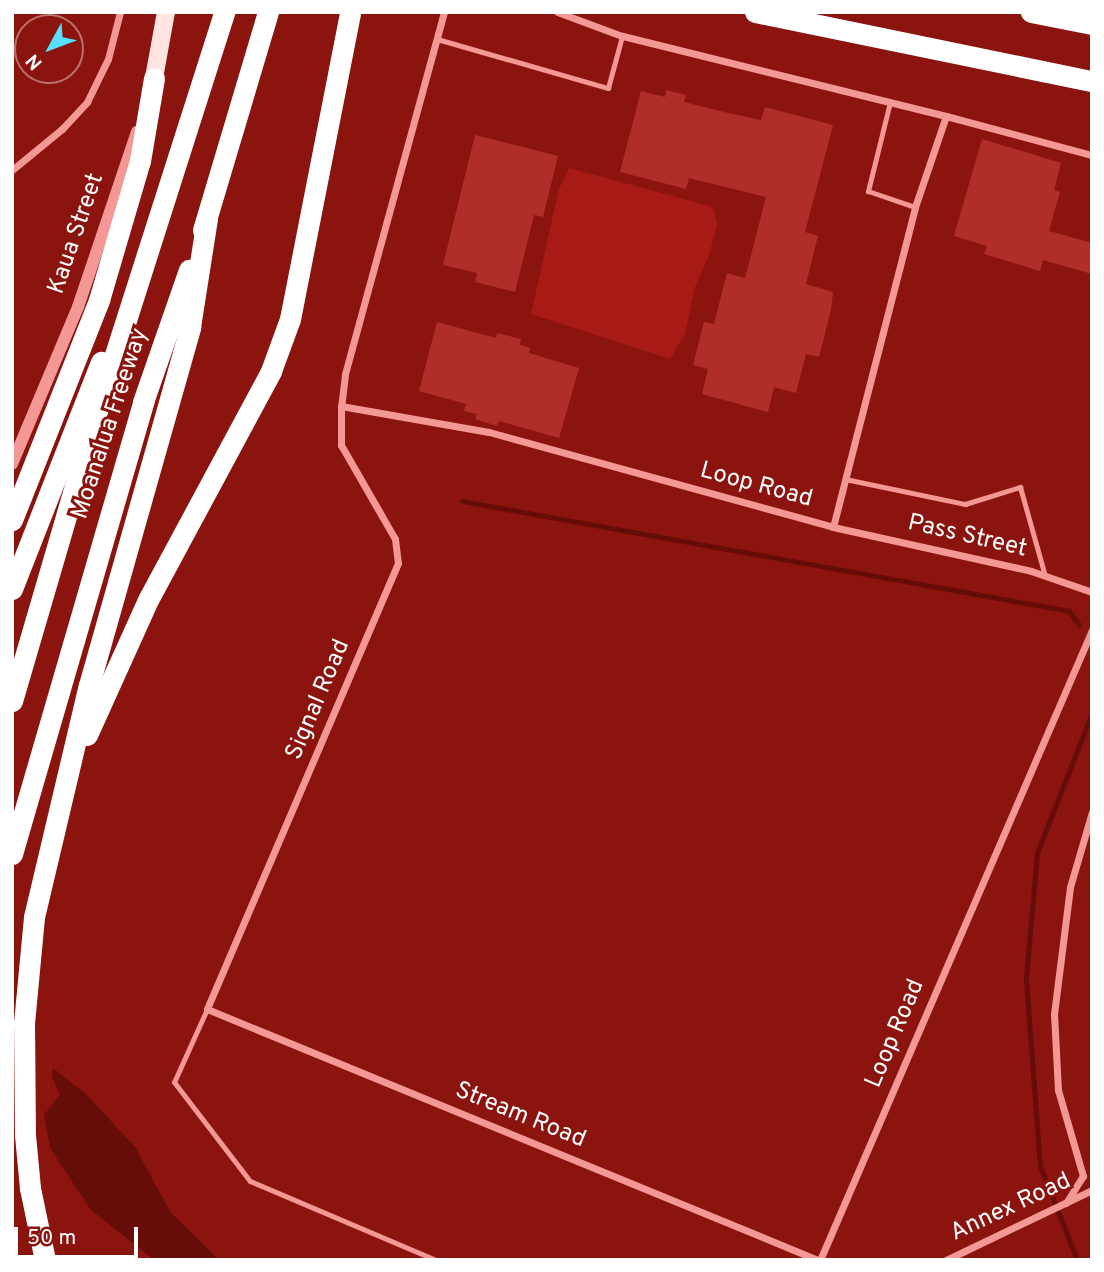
<!DOCTYPE html>
<style>
body{margin:0}
#map{position:relative;width:1104px;height:1272px;overflow:hidden;background:#8c140f;font-family:Overpass,sans-serif}
div>[style]{position:absolute}
.green>*{inset:0;background:#a71a16}
.water>*{inset:0;background:#670d09}
.stream>*{height:5px;margin:-2.5px;padding:0 2.5px;transform-origin:2.5px;border-radius:2.5px;background:#670d09}
.building>*{inset:0;background:#b12d2a}
.service>*{height:5px;margin:-2.5px;padding:0 2.5px;transform-origin:2.5px;border-radius:2.5px;background:#f39895}
.minor>*{height:7px;margin:-3.5px;padding:0 3.5px;transform-origin:3.5px;border-radius:3.5px;background:#f39895}
.tertiary>*{height:12px;margin:-6px;padding:0 6px;transform-origin:6px;border-radius:6px;background:#f39895}
.primary>*{height:18px;margin:-9px;padding:0 9px;transform-origin:9px;border-radius:9px;background:#ffe4e1}
.motorway>*{height:21px;margin:-10.5px;padding:0 10.5px;transform-origin:10.5px;border-radius:10.5px;background:#fff}
span{translate:-50% -50%;white-space:nowrap;text-align:center;line-height:1.15;-webkit-text-stroke:6px #8c140f;paint-order:stroke}
.street-label{font-size:24px;color:#fff}
.frame{position:absolute;inset:0;border:14px solid #fff;pointer-events:none}
.north{position:absolute;left:14px;top:14px;width:70px;height:70px;box-sizing:border-box;background:#8c140f;border:2px solid #ba726f;border-radius:50%;rotate:229deg;font-size:19px;font-weight:700;line-height:28px;text-align:center;color:#fff}
.north::after{content:'';display:block;margin:auto;width:24px;height:32px;background:#57e0ff;clip-path:polygon(50% 0,100% 100%,50% 72%,0 100%)}
.scale{position:absolute;left:14px;top:1227px;width:124px;height:32px;box-sizing:border-box;border:4px solid #fff;border-top:0;padding-left:9px;font-size:21px;line-height:24px;white-space:nowrap;color:#fff;-webkit-text-stroke:5px #8c140f;paint-order:stroke}
</style>
<div id="map">
<div class="green">
<div style="clip-path:polygon(569px 168px,713px 207px,717px 225px,709px 255px,695px 287px,685px 334px,670px 359px,531px 314px,559px 189px)"></div>
</div>
<div class="water">
<div style="clip-path:polygon(53px 1068px,86px 1094px,135px 1147px,171px 1213px,219px 1260px,154px 1260px,90px 1209px,50px 1148px,44px 1115px,60px 1094px,52px 1077px)"></div>
</div>
<div class="stream">
<div style="left:462px;top:501px;width:617px;rotate:10.27deg"></div>
<div style="left:1069px;top:611px;width:17px;rotate:54deg"></div>
<div style="left:1077px;top:1260px;width:101px;rotate:-111.5deg"></div>
<div style="left:1040px;top:1166px;width:189px;rotate:-94.3deg"></div>
<div style="left:1026px;top:978px;width:125px;rotate:-85deg"></div>
<div style="left:1037px;top:853px;width:150px;rotate:-68.6deg"></div>
</div>
<div class="building">
<div style="clip-path:polygon(666px 90px,686px 95px,684px 102px,724px 112px,761px 120px,765px 107px,833px 125px,805px 232px,818px 236px,806px 284px,833px 292px,831px 310px,819px 357px,806px 354px,796px 393px,774px 387px,768px 412px,702px 394px,708px 369px,693px 365px,704px 322px,714px 324px,727px 273px,745px 278px,766px 197px,689px 178px,686px 189px,620px 172px,641px 91px,665px 97px)"></div>
<div style="clip-path:polygon(475px 135px,558px 156px,543px 217px,534px 215px,515px 292px,475px 282px,477px 273px,443px 265px)"></div>
<div style="clip-path:polygon(982px 139px,1061px 163px,1054px 190px,1060px 192px,1049px 231px,1092px 243px,1092px 274px,1043px 260px,1040px 271px,984px 254px,987px 246px,954px 236px)"></div>
<div style="clip-path:polygon(437px 322px,496px 338px,497px 333px,521px 339px,520px 345px,530px 348px,529px 353px,579px 368px,559px 438px,499px 421px,497px 426px,475px 419px,477px 414px,464px 411px,466px 404px,419px 391px)"></div>
</div>
<div class="service">
<div style="left:437px;top:39px;width:178px;rotate:16deg"></div>
<div style="left:608px;top:88px;width:54px;rotate:-74.9deg"></div>
<div style="left:890px;top:102px;width:92px;rotate:103.9deg"></div>
<div style="left:868px;top:191px;width:50px;rotate:18.8deg"></div>
<div style="left:845px;top:479px;width:123px;rotate:11.8deg"></div>
<div style="left:965px;top:504px;width:58px;rotate:-17.2deg"></div>
<div style="left:1020px;top:487px;width:92px;rotate:74.3deg"></div>
<div style="left:207px;top:1009px;width:80px;rotate:114.3deg"></div>
<div style="left:174px;top:1082px;width:125px;rotate:52.5deg"></div>
<div style="left:250px;top:1181px;width:202px;rotate:23deg"></div>
</div>
<div class="minor">
<div style="left:444px;top:12px;width:376px;rotate:105.3deg"></div>
<div style="left:345px;top:375px;width:31px;rotate:97deg"></div>
<div style="left:341px;top:406px;width:39px;rotate:90deg"></div>
<div style="left:341px;top:445px;width:108px;rotate:60.1deg"></div>
<div style="left:395px;top:539px;width:24px;rotate:83deg"></div>
<div style="left:398px;top:563px;width:485px;rotate:113.2deg"></div>
<div style="left:207px;top:1009px;width:661px;rotate:22.33deg"></div>
<div style="left:946px;top:116px;width:151px;rotate:15deg"></div>
<div style="left:12px;top:170px;width:65px;rotate:-39.4deg"></div>
<div style="left:62px;top:129px;width:37px;rotate:-47deg"></div>
<div style="left:87px;top:102px;width:48px;rotate:-64deg"></div>
<div style="left:108px;top:59px;width:49px;rotate:-75.7deg"></div>
<div style="left:341px;top:406px;width:150px;rotate:10deg"></div>
<div style="left:489px;top:432px;width:357px;rotate:15.4deg"></div>
<div style="left:833px;top:527px;width:330px;rotate:-75.6deg"></div>
<div style="left:915px;top:207px;width:96px;rotate:-71.2deg"></div>
<div style="left:946px;top:116px;width:334px;rotate:-166.1deg"></div>
<div style="left:622px;top:36px;width:69px;rotate:-159.7deg"></div>
<div style="left:833px;top:527px;width:203px;rotate:12.5deg"></div>
<div style="left:1031px;top:571px;width:65px;rotate:19deg"></div>
<div style="left:1066px;top:1203px;width:32px;rotate:-58deg"></div>
<div style="left:1083px;top:1176px;width:90px;rotate:-106.2deg"></div>
<div style="left:1058px;top:1090px;width:76px;rotate:-93deg"></div>
<div style="left:1054px;top:1014px;width:128px;rotate:-82.8deg"></div>
<div style="left:1070px;top:887px;width:78px;rotate:-73.7deg"></div>
<div style="left:820px;top:1260px;width:686px;rotate:-66.65deg"></div>
<div style="left:946px;top:1260px;width:162px;rotate:-25.6deg"></div>
</div>
<div class="tertiary">
<div style="left:12px;top:464px;width:170px;rotate:-67.2deg"></div>
<div style="left:78px;top:307px;width:185px;rotate:-71.4deg"></div>
</div>
<div class="primary">
<div style="left:154px;top:78px;width:67px;rotate:-79.7deg"></div>
</div>
<div class="motorway">
<div style="left:755px;top:12px;width:344px;rotate:11.6deg"></div>
<div style="left:1031px;top:12px;width:62px;rotate:11.1deg"></div>
<div style="left:203px;top:230px;width:227px;rotate:-73.4deg"></div>
<div style="left:12px;top:520px;width:237px;rotate:-68.4deg"></div>
<div style="left:99px;top:300px;width:145px;rotate:-73.6deg"></div>
<div style="left:140px;top:161px;width:84px;rotate:-80.4deg"></div>
<div style="left:12px;top:589px;width:244px;rotate:-68.6deg"></div>
<div style="left:12px;top:701px;width:302px;rotate:-73.7deg"></div>
<div style="left:97px;top:411px;width:419px;rotate:-72.3deg"></div>
<div style="left:87px;top:735px;width:150px;rotate:-65.7deg"></div>
<div style="left:149px;top:598px;width:258px;rotate:-61.7deg"></div>
<div style="left:271px;top:371px;width:55px;rotate:-69.9deg"></div>
<div style="left:290px;top:319px;width:313px;rotate:-78.9deg"></div>
<div style="left:12px;top:854px;width:471px;rotate:-73.8deg"></div>
<div style="left:143px;top:402px;width:140px;rotate:-70.8deg"></div>
<div style="left:45px;top:1260px;width:74px;rotate:-101.8deg"></div>
<div style="left:30px;top:1188px;width:53px;rotate:-95.4deg"></div>
<div style="left:25px;top:1135px;width:112px;rotate:-90.5deg"></div>
<div style="left:24px;top:1023px;width:106px;rotate:-84.6deg"></div>
<div style="left:34px;top:917px;width:238px;rotate:-76.7deg"></div>
<div style="left:89px;top:685px;width:372px;rotate:-74.2deg"></div>
<div style="left:190px;top:327px;width:109px;rotate:-81.1deg"></div>
</div>
<div class="street-label">
<span style="left:77px;top:234px;rotate:-71deg">Kaua Street</span>
<span style="left:111px;top:424px;rotate:-72deg">Moanalua Freeway</span>
<span style="left:756px;top:486px;rotate:15deg">Loop Road</span>
<span style="left:967px;top:537px;rotate:13deg">Pass Street</span>
<span style="left:319px;top:700px;rotate:-67deg">Signal Road</span>
<span style="left:896px;top:1034px;rotate:-67deg">Loop Road</span>
<span style="left:520px;top:1116px;rotate:22deg">Stream Road</span>
<span style="left:1011px;top:1208px;rotate:-25deg">Annex Road</span>
</div>
<div class="frame"></div>
<div class="north">N</div>
<div class="scale">50 m</div>
</div>
